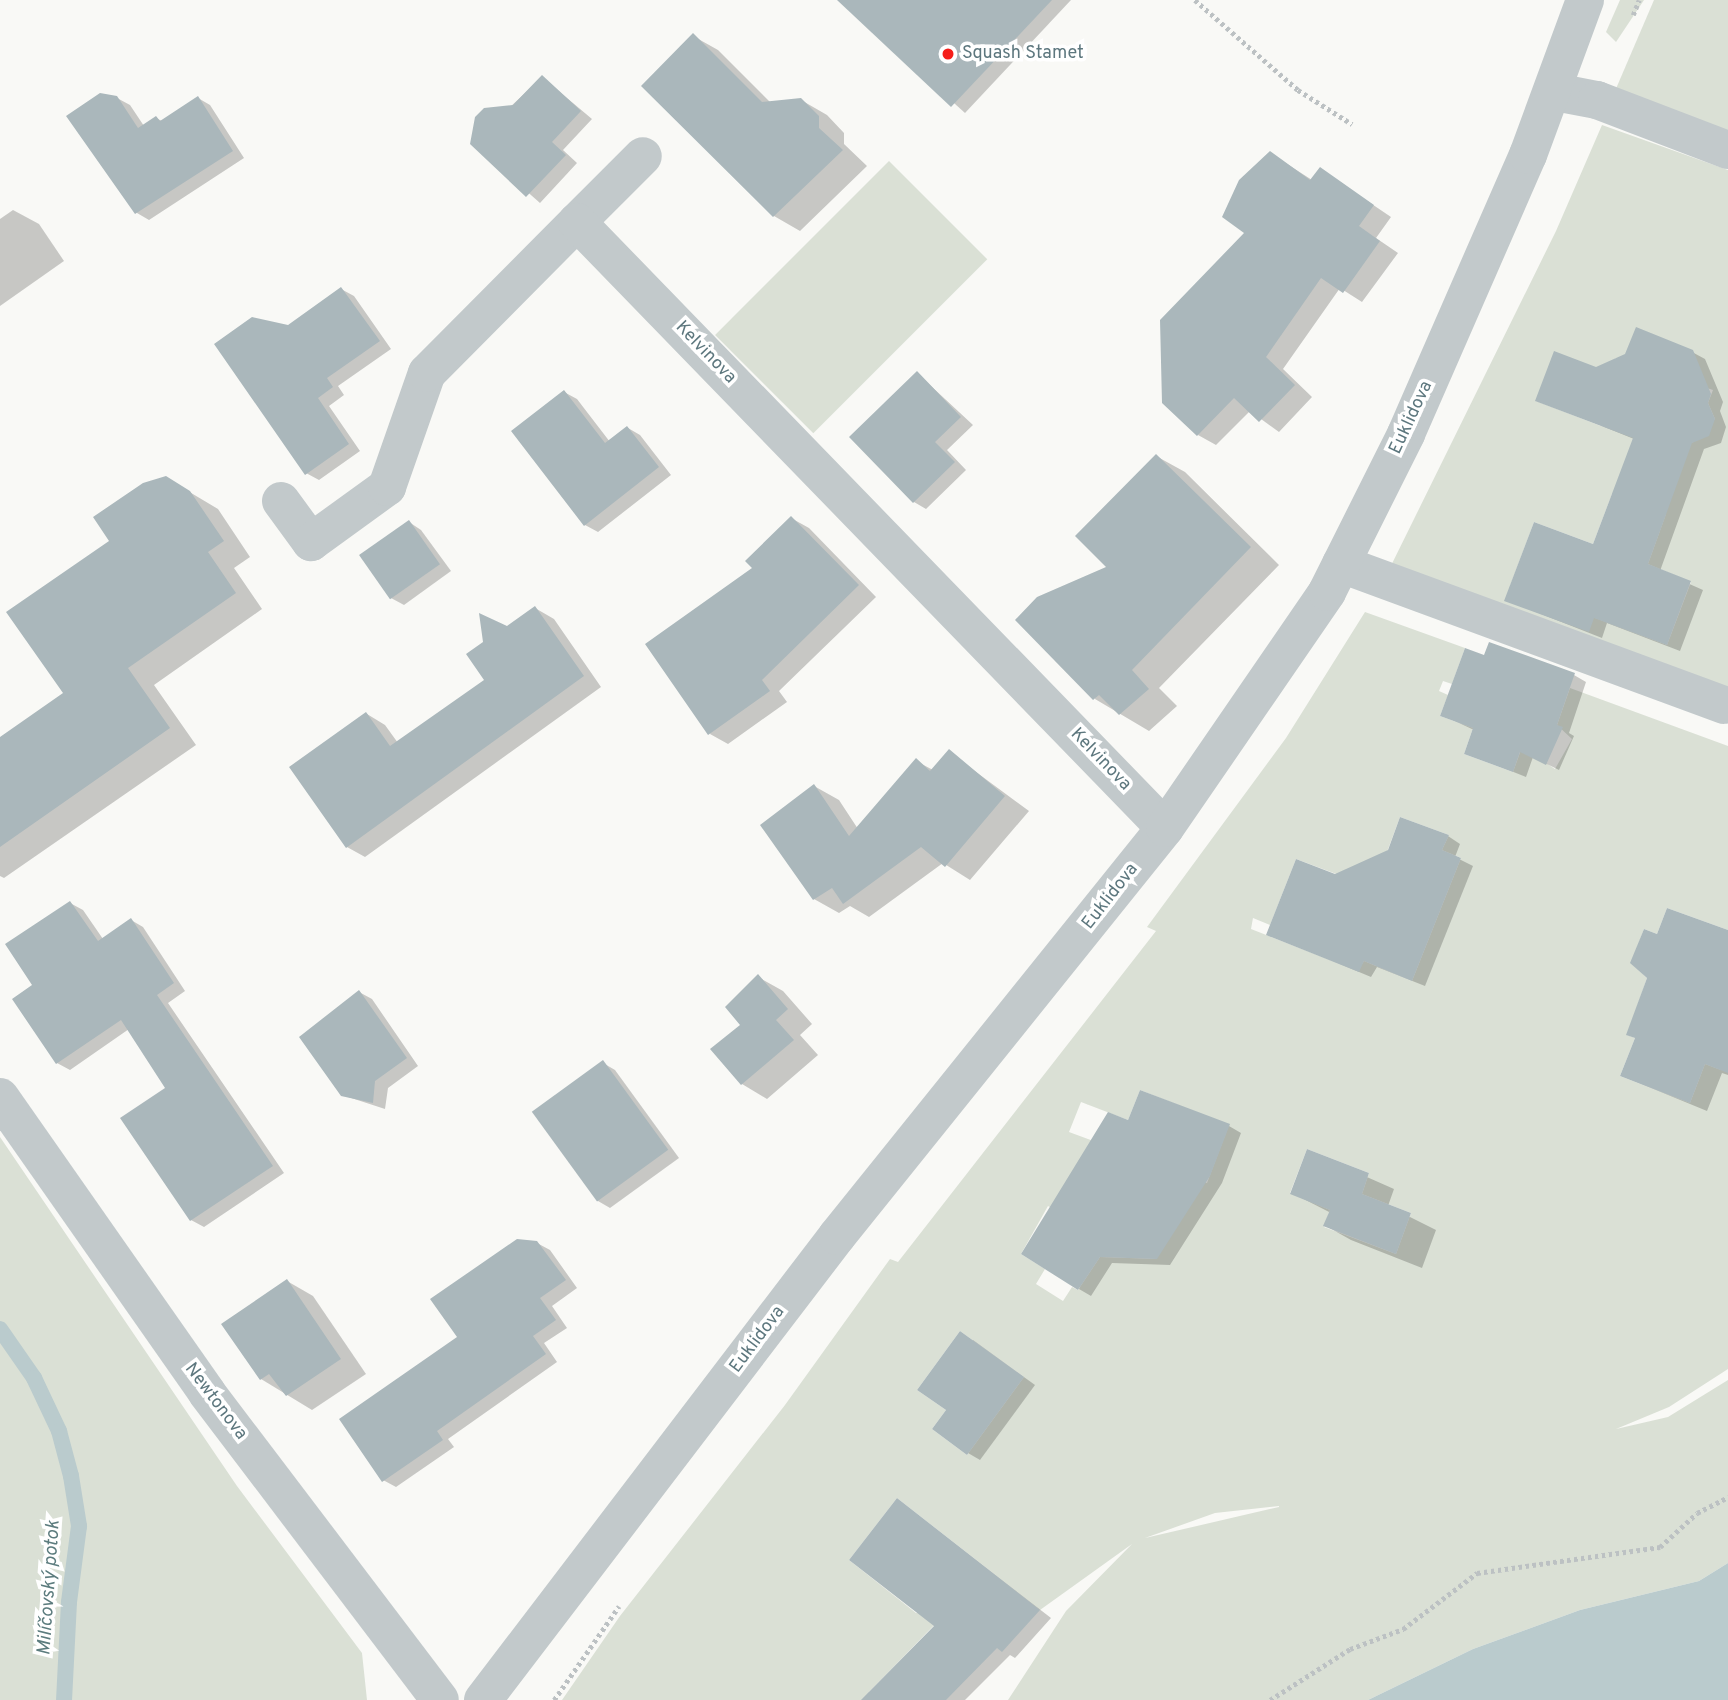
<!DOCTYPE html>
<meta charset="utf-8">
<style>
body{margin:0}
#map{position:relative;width:1728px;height:1700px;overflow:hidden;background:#f9f9f6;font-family:Overpass,sans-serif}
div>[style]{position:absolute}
.green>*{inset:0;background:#dae0d5;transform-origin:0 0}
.water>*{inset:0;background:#bacbcd}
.shadow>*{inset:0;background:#0003}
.stream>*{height:16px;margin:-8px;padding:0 8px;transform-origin:8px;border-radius:8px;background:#bacbcd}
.building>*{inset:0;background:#aab7bb;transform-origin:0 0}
.path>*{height:4.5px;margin-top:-2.25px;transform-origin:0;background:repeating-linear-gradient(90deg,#bcc1c3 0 3.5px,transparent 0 7px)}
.minor>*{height:38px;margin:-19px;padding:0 19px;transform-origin:19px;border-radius:19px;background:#c2c9cb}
.dots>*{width:19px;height:19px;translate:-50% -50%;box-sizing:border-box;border:4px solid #fff;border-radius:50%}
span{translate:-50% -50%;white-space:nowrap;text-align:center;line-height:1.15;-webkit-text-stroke:7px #fff;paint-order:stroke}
.poi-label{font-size:18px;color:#5d777e}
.left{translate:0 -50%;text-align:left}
.street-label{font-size:18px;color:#5d777e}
.water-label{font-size:19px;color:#5c7c7e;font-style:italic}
</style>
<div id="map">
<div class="green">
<div style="clip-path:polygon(1620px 0,1644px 0,1616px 42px,1606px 32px)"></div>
<div style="clip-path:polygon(1654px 0,1728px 0,1728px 133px,1615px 91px)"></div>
<div style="clip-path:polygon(evenodd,1602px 125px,1728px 170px,1728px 720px,1379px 590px,1556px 231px,1602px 125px,1616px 358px,1713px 390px,1708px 403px,1715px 419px,1692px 443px,1601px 426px,1536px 401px,1602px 370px,1616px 358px,1602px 125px,1612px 494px,1666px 514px,1648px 564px,1691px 582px,1667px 645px,1510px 586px,1534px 522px,1593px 544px,1612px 494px)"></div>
<div style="left:889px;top:161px;width:139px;height:246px;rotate:45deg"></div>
<div style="clip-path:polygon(evenodd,1365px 612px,1465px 648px,1452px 684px,1443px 681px,1439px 691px,1448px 695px,1440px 716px,1473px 728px,1464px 754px,1513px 772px,1522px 747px,1555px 769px,1572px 739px,1557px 725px,1570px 688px,1728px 746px,1728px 930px,1667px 908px,1657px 934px,1644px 929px,1631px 963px,1647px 978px,1627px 1035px,1635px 1038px,1620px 1076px,1690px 1103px,1705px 1064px,1721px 1070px,1728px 1062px,1728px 1369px,1669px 1407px,1616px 1429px,1668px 1417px,1728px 1380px,1728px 1563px,1699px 1581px,1580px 1610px,1473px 1649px,1368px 1700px,1008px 1700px,1066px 1611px,1132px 1544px,1040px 1610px,897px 1498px,849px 1560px,916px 1613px,945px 1614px,869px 1692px,877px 1700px,562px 1700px,620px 1616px,785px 1405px,890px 1259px,898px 1262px,1156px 931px,1147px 927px,1286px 738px,1365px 612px,1400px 817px,1449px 835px,1442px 850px,1461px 858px,1412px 981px,1364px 961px,1358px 971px,1251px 929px,1253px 918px,1270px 925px,1296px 859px,1347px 878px,1384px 860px,1400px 817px,1365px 612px,1140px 1090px,1229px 1125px,1207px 1183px,1069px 1132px,1081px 1102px,1128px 1120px,1140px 1090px,1365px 612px,1307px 1149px,1369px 1173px,1362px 1194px,1411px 1213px,1396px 1254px,1324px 1227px,1330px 1210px,1290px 1193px,1307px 1149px,1365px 612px,1048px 1206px,1051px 1208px,1157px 1259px,1100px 1257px,1078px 1290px,1072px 1287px,1063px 1301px,1036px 1284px,1045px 1269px,1021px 1254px,1048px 1206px,1365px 612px,960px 1331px,1024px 1377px,967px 1455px,932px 1429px,946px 1410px,917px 1390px,960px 1331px,1365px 612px,1279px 1506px,1279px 1507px,1145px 1538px,1215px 1513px,1279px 1506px)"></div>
<div style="clip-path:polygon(0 1137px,237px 1486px,362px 1653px,367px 1700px,0 1700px)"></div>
</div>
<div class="water">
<div style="clip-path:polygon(1728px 1563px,1728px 1700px,1368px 1700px,1473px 1649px,1580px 1610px,1699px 1581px)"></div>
</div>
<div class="shadow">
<div style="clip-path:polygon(840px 0,1071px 0,965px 113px)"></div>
<div style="clip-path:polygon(693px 36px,718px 50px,771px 103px,801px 100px,827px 115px,844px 133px,844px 144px,867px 166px,800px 231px,774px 216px,643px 86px)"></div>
<div style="clip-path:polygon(542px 77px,592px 119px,563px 150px,577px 163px,540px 203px,472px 143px)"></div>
<div style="clip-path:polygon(117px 98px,130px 105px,144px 126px,156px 118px,162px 121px,198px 98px,210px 105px,244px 158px,149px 220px,137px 213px,69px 116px)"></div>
<div style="clip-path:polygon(1270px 153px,1312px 180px,1320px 169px,1391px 217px,1376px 238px,1398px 253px,1362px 302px,1340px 288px,1283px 369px,1312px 397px,1279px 432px,1250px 411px,1216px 445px,1198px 435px)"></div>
<div style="clip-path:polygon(13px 210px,39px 224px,64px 261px,0 306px,0 219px)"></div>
<div style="clip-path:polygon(341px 289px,354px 296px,391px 349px,338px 386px,344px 395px,329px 406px,360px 451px,319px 480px,306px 473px,288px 327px)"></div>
<div style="clip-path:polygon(1692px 352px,1705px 359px,1723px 402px,1720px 411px,1726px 427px,1721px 443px,1704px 449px,1660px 571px,1703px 590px,1680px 651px,1607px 623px,1602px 638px,1506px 600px,1594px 546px,1634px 439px,1538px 400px,1596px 369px)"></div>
<div style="clip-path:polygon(917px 373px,973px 425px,947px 450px,966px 470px,926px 509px,914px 502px)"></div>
<div style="clip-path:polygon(564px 392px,577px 399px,610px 442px,628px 428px,640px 435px,671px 475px,598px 532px,585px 525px)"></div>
<div style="clip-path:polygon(1156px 456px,1185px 472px,1279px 565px,1159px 688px,1177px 706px,1149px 731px,1095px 699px,1109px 567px)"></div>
<div style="clip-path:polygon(166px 478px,218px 509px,250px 557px,234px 568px,262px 609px,154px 685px,196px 745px,4px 878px,0 876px,0 739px,65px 693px,112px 542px)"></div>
<div style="clip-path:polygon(791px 518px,809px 528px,876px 597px,779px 691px,787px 702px,728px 744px,710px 734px,755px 568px)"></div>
<div style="clip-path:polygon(409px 522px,421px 530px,451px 571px,404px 605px,391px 598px,362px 556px)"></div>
<div style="clip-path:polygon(535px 608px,554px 619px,601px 687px,365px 857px,347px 847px,367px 714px,385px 725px,398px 743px,486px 680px,507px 628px)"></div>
<div style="clip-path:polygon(1485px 658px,1574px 675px,1586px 682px,1569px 733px,1574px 736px,1559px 770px,1533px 757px,1526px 777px,1466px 753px,1474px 730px,1442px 715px)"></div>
<div style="clip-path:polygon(949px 752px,1029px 811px,970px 880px,943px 863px,869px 917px,850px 906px,839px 913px,814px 899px,814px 786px,839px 800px,858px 829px,916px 761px,933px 770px)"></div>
<div style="clip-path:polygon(1448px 836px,1460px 844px,1455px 857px,1473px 866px,1425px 986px,1377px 967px,1371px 977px,1268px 934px,1335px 876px,1389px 851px)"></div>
<div style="clip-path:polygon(70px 903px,83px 910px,103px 939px,131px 920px,143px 927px,185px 991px,168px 1003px,284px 1173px,204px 1227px,191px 1220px,167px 1089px,129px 1029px,70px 1070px,57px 1063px,35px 985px)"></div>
<div style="clip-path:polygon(1728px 932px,1728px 1075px,1722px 1073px,1707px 1111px,1622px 1076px,1636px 1039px,1658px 936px)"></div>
<div style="clip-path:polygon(758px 977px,783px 991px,812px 1024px,800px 1035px,818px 1055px,767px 1099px,742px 1084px,742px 1025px)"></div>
<div style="clip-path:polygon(359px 992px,372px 999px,418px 1066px,388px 1088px,385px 1109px,342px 1095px)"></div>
<div style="clip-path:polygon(603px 1063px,615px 1070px,679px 1158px,610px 1208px,598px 1201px)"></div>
<div style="clip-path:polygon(1129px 1123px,1229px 1126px,1241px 1133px,1222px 1183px,1170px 1265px,1112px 1263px,1091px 1296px,1079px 1289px)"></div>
<div style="clip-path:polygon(1308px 1151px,1394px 1189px,1388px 1206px,1436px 1230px,1422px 1268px,1351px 1240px,1326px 1226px,1331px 1213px,1292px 1193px)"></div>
<div style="clip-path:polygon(537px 1243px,550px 1250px,577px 1288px,552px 1306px,567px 1328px,544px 1343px,557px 1362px,448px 1439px,454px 1447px,396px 1487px,383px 1480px,459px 1337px)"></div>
<div style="clip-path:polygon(287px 1281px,313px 1296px,366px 1374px,312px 1410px,261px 1379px)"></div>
<div style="clip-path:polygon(973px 1340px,1035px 1385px,980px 1460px,968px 1453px,949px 1410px)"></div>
<div style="clip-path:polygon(898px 1500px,1051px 1618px,1015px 1658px,1010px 1655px,965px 1700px,880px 1700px,936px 1626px)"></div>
</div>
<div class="stream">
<div style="left:0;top:1329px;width:60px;rotate:55.2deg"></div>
<div style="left:34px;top:1378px;width:59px;rotate:64.7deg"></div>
<div style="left:59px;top:1431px;width:47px;rotate:75.1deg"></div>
<div style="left:71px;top:1476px;width:51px;rotate:80.9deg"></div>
<div style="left:79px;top:1526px;width:77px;rotate:97.5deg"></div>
<div style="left:69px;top:1602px;width:98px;rotate:92.9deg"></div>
</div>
<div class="building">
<div style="clip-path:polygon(837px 0,1052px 0,951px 107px)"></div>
<div style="clip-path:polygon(693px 33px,762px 102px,801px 98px,819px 116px,819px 128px,843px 150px,773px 217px,641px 86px)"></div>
<div style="clip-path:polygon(542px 75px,581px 111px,552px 142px,566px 155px,526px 197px,470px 144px,475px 117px,484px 108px,513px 105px)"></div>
<div style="clip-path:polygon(100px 93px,117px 96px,138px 128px,156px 116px,160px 121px,198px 96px,233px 151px,135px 214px,66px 116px)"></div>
<div style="clip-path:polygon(1270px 151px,1310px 180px,1320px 167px,1374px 205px,1359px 226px,1380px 241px,1343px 293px,1321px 278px,1266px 357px,1295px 385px,1259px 422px,1234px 398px,1197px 436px,1162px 403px,1160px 320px,1244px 233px,1222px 217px,1239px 180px)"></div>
<div style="clip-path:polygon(341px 287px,380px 341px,327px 378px,333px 387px,318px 398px,349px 444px,305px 475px,214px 344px,252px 317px,288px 325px)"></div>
<div style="clip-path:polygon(1636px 327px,1693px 350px,1711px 394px,1708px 403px,1715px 419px,1709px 436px,1692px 443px,1648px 564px,1691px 581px,1667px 645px,1594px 618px,1589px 632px,1504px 601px,1534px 522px,1593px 544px,1633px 438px,1535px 401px,1554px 351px,1596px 367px,1625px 354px)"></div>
<div style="clip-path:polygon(917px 371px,961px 417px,935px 442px,955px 462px,913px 503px,849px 437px)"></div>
<div style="clip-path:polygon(564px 390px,605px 443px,627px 426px,659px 467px,584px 526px,511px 431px)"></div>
<div style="clip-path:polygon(1156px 454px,1251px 547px,1132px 670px,1149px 689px,1119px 715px,1099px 695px,1093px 700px,1015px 620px,1037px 597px,1106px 567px,1075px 536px)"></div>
<div style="clip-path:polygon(166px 476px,190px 491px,224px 541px,208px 552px,236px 593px,128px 668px,170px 728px,0 847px,0 737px,63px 693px,6px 612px,109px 541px,93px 517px,143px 483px)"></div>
<div style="clip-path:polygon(791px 516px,859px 585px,762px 680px,770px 691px,708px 735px,645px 644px,752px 568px,745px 561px)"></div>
<div style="left:409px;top:520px;width:54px;height:61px;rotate:55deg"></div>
<div style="clip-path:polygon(535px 606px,584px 676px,346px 848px,289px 767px,366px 712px,390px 746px,484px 680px,466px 654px,483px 642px,479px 613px,507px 626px)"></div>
<div style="clip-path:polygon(1489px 642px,1575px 673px,1557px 725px,1563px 727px,1546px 765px,1520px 752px,1513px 772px,1464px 754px,1473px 728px,1440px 716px,1465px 648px,1484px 655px)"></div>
<div style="clip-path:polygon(949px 749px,1005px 796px,945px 867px,921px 847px,843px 904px,832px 888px,813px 900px,760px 825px,814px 784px,849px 836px,916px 758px,930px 771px)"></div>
<div style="clip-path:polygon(1400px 817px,1449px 835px,1442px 850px,1461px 858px,1412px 981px,1364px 961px,1359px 972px,1266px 935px,1296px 859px,1335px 874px,1388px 850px)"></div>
<div style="clip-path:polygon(70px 901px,98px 941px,131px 918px,174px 983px,157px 995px,273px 1166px,190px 1221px,120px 1118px,165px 1088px,121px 1020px,56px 1064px,12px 999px,32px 985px,5px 944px)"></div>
<div style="clip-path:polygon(1667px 908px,1728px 930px,1728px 1073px,1705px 1064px,1690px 1103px,1620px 1076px,1635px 1038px,1626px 1035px,1647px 978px,1630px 963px,1644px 929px,1657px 934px)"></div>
<div style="clip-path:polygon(758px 974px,788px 1009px,776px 1020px,794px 1040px,741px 1085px,710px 1049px,740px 1025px,725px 1007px)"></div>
<div style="clip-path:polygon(359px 990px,407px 1058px,375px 1081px,373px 1103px,341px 1096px,299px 1037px)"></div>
<div style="left:603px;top:1060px;width:111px;height:88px;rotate:54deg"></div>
<div style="clip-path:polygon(1140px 1090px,1230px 1124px,1210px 1176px,1157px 1259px,1100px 1257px,1078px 1290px,1021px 1254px,1108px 1112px,1128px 1120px)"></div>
<div style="clip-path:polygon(1307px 1149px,1369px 1173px,1362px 1194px,1411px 1213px,1396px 1254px,1323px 1226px,1330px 1210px,1290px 1194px)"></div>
<div style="clip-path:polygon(517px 1239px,537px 1241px,566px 1280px,540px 1298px,556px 1320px,533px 1336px,546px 1354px,437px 1431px,443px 1440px,382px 1482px,339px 1419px,457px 1337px,430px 1299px)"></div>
<div style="clip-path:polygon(287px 1279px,341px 1359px,286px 1396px,269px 1374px,260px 1380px,221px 1324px)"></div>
<div style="clip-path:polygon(960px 1331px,1024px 1377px,967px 1455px,932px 1429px,946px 1410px,917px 1390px)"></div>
<div style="clip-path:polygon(897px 1498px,1040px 1610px,1002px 1652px,997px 1648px,946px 1700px,861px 1700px,934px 1626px,849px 1560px)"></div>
</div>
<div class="path">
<div style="left:1195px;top:0;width:137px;rotate:41.1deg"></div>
<div style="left:1298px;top:90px;width:64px;rotate:32.2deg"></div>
<div style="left:1633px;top:15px;width:16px;rotate:-68deg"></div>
<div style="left:554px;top:1700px;width:114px;rotate:-55.3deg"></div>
<div style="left:1270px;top:1700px;width:95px;rotate:-32.5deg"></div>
<div style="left:1350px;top:1649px;width:57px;rotate:-20.7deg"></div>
<div style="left:1403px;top:1629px;width:93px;rotate:-37.1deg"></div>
<div style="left:1477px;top:1573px;width:185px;rotate:-8.1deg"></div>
<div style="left:1660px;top:1547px;width:50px;rotate:-42.6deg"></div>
<div style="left:1697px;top:1513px;width:35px;rotate:-27deg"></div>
</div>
<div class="minor">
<div style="left:1555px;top:92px;width:43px;rotate:10.8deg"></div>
<div style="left:1597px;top:100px;width:140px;rotate:20.9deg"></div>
<div style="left:577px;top:222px;width:93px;rotate:-45deg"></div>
<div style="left:281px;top:501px;width:51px;rotate:53.8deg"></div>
<div style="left:311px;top:542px;width:94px;rotate:-35.9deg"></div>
<div style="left:387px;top:487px;width:121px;rotate:-70.7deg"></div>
<div style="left:427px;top:373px;width:213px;rotate:-45.2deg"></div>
<div style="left:577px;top:222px;width:844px;rotate:45.86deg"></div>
<div style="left:1341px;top:564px;width:408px;rotate:20.2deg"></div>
<div style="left:0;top:1097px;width:361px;rotate:55deg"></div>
<div style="left:207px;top:1393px;width:385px;rotate:52.8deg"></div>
<div style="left:483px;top:1700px;width:584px;rotate:-52.66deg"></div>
<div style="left:837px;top:1236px;width:523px;rotate:-51.2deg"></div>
<div style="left:1165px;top:828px;width:286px;rotate:-55.5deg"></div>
<div style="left:1327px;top:592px;width:177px;rotate:-63.4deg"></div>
<div style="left:1406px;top:434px;width:305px;rotate:-66.4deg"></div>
<div style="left:1528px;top:155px;width:165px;rotate:-69.8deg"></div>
</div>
<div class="dots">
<div style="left:948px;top:54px;background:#f51e1a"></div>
</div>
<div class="poi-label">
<span class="left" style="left:962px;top:54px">Squash Stamet</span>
</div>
<div class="street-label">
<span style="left:705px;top:353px;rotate:46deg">Kelvinova</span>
<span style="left:1412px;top:418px;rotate:-65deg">Euklidova</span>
<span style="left:1100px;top:760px;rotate:46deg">Kelvinova</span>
<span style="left:1111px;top:897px;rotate:-52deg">Euklidova</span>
<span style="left:758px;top:1340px;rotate:-53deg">Euklidova</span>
<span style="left:215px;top:1402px;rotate:53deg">Newtonova</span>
</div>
<div class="water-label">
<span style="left:50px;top:1588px;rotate:-86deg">Milíčovský potok</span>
</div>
</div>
